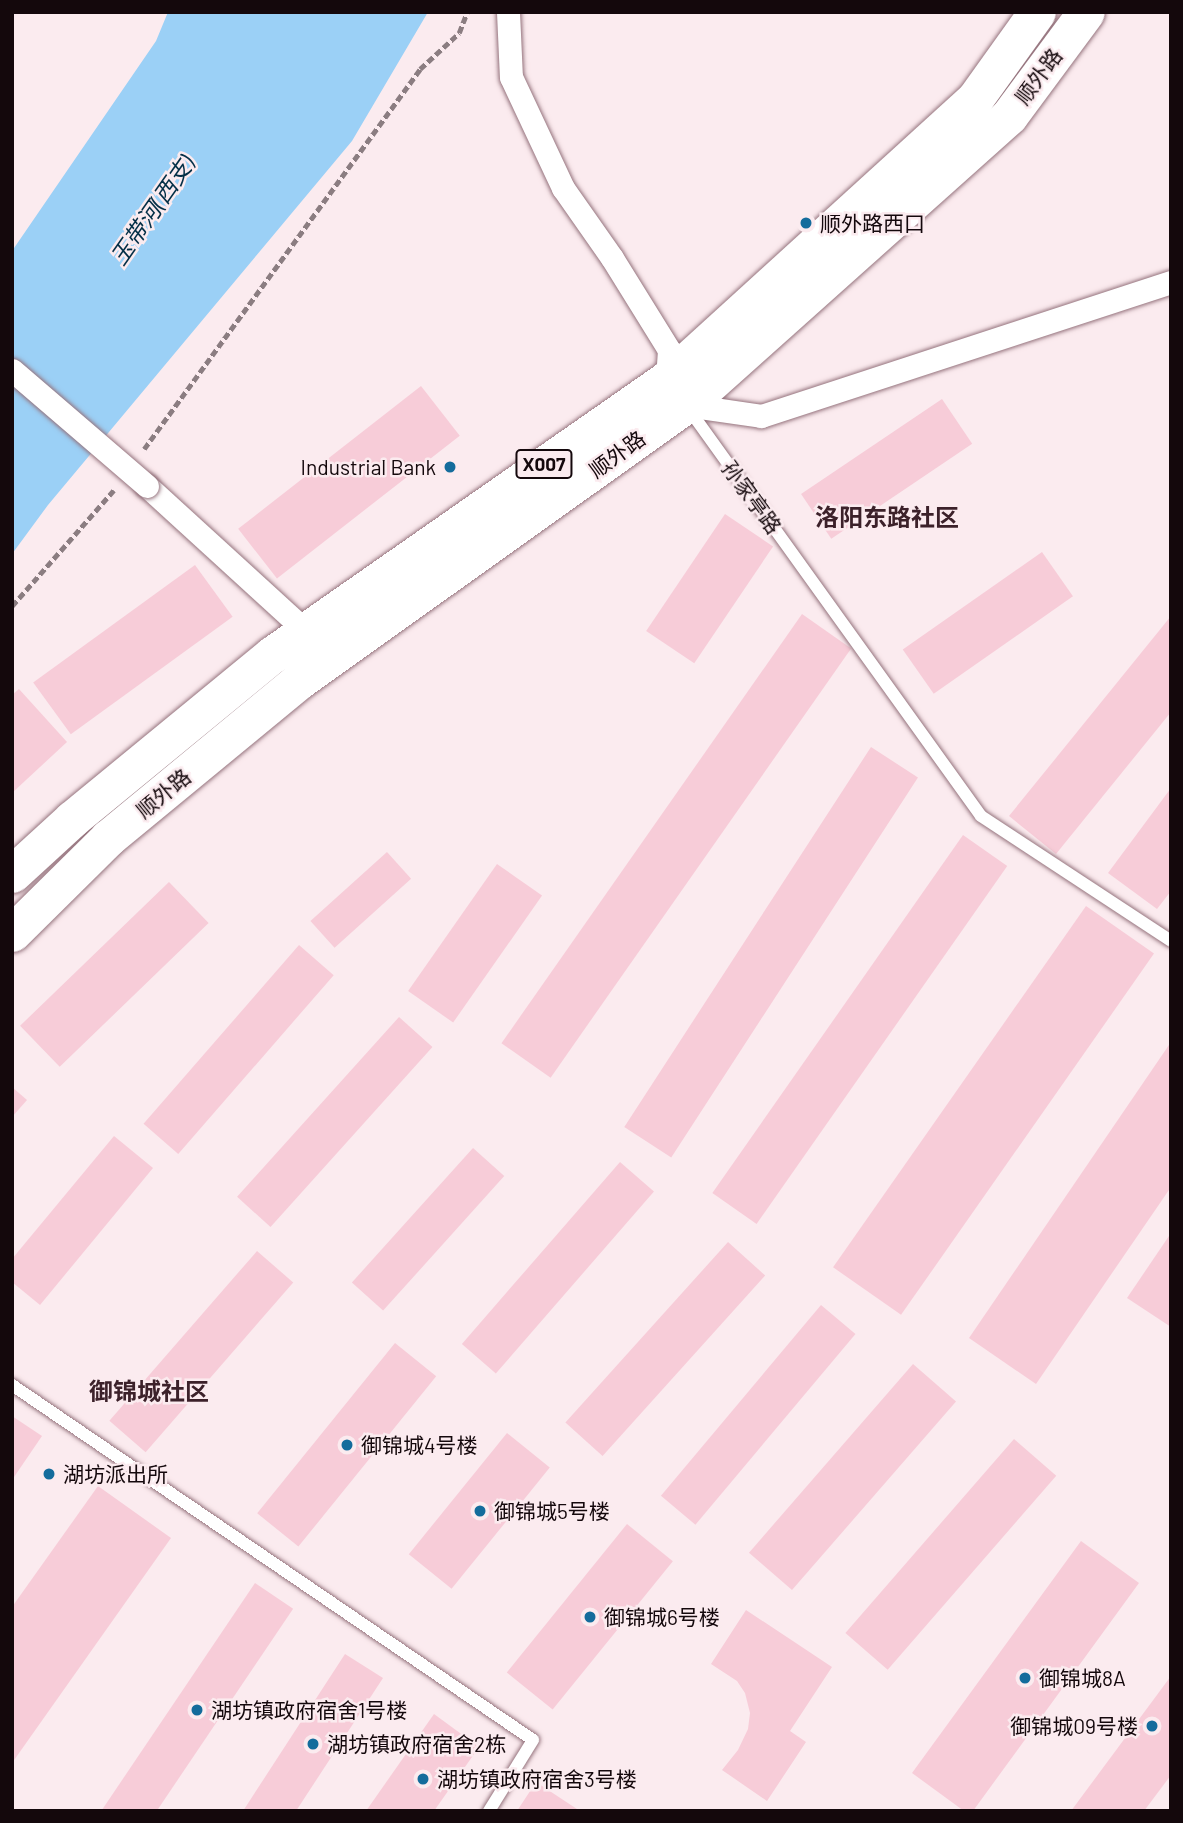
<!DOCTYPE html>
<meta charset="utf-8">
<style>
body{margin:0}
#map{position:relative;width:1183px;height:1823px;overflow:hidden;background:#fbebef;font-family:Barlow,"Noto Sans SC",sans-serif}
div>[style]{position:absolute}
.water>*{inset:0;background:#9bd0f6}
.building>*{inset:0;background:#f7ccd8;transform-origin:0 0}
.path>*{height:4.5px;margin-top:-2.25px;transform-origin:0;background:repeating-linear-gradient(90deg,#8b7d81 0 7px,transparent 0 10.5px)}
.roads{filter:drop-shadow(0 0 2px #95737d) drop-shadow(0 0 2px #95737d)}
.service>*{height:12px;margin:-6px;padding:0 6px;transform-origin:6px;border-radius:6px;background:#fff}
.minor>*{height:23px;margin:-11.5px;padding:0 11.5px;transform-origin:11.5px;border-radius:11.5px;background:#fff}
.primary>*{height:37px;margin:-18.5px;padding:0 18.5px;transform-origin:18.5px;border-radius:18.5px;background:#fff}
.bridges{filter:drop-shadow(0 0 2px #95737d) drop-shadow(0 0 2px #95737d)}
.minor-bridge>*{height:23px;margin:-11.5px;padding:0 11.5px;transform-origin:11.5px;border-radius:11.5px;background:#fff}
.dots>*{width:19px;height:19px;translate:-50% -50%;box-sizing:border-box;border:4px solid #fbebef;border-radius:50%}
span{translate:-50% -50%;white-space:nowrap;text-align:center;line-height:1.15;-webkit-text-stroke:5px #fbebef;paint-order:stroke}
.shield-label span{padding:2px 5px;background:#fbebef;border:2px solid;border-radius:5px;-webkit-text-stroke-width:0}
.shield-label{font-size:19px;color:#14080c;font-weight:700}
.street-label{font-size:21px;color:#14080c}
.poi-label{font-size:21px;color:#14080c}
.left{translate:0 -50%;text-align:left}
.right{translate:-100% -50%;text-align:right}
.water-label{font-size:23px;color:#032f47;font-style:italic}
.quarter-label{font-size:24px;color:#3c212a;font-weight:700}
.frame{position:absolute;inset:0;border:14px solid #14080c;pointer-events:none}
</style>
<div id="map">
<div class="water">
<div style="clip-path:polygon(168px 12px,428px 12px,352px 141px,48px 505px,12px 554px,12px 251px,156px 41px)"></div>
</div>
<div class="building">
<div style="left:421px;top:386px;width:63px;height:232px;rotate:52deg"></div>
<div style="left:942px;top:399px;width:54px;height:170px;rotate:56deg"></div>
<div style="left:725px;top:514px;width:58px;height:141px;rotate:34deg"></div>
<div style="left:1042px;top:552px;width:54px;height:170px;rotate:55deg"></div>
<div style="left:195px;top:565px;width:64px;height:200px;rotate:54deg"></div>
<div style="left:802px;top:614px;width:60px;height:524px;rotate:35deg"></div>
<div style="clip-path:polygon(1171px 616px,1171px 712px,1056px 854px,1009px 816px)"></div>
<div style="clip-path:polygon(19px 689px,67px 742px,12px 793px,12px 695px)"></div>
<div style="left:871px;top:747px;width:56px;height:453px;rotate:33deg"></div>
<div style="clip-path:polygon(1171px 788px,1171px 891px,1157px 909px,1108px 873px)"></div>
<div style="left:963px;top:835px;width:54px;height:437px;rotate:35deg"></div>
<div style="left:387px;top:852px;width:36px;height:103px;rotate:48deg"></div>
<div style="left:497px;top:864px;width:55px;height:155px;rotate:35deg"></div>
<div style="left:169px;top:882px;width:57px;height:207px;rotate:46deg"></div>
<div style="left:1086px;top:906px;width:83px;height:441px;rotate:35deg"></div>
<div style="left:299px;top:945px;width:46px;height:237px;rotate:41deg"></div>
<div style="left:399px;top:1017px;width:45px;height:242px;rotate:42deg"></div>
<div style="clip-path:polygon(1171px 1042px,1171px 1187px,1036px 1384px,969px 1338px)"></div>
<div style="clip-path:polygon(12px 1087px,27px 1100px,12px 1117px)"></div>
<div style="clip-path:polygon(114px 1136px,153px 1168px,40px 1305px,12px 1282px,12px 1259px)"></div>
<div style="left:473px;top:1148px;width:42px;height:181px;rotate:42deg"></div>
<div style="left:620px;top:1162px;width:45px;height:241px;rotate:41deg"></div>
<div style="clip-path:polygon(1171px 1233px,1171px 1327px,1127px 1298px)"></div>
<div style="left:728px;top:1242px;width:50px;height:243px;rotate:42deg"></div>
<div style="left:257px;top:1251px;width:48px;height:225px;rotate:41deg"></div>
<div style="left:821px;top:1305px;width:45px;height:249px;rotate:40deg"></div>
<div style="left:395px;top:1343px;width:53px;height:219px;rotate:39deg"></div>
<div style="left:913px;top:1364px;width:57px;height:250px;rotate:41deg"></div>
<div style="clip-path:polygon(12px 1416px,42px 1436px,12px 1480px)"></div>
<div style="left:507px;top:1433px;width:55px;height:156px;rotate:39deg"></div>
<div style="left:1014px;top:1439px;width:56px;height:257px;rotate:41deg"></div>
<div style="clip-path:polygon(98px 1486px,171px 1538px,12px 1763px,12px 1607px)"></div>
<div style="left:627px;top:1524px;width:59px;height:191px;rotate:39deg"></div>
<div style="clip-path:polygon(1081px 1541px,1139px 1583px,973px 1811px,964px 1811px,912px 1773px)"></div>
<div style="left:255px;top:1583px;width:46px;height:275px;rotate:34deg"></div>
<div style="clip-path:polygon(746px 1610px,832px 1667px,790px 1731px,806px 1742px,767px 1801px,722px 1770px,738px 1750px,748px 1729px,750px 1713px,745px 1693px,737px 1681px,711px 1664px)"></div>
<div style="clip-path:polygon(345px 1654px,383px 1678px,296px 1811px,243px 1811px)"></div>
<div style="clip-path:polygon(1171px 1676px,1171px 1775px,1144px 1811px,1071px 1811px)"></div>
<div style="clip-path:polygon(434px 1714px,479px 1747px,434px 1811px,366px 1811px)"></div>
<div style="clip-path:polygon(536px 1782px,580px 1811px,517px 1811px)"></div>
</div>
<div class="path">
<div style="left:144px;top:449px;width:470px;rotate:-54deg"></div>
<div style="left:420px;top:69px;width:53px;rotate:-42.7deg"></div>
<div style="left:459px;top:33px;width:22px;rotate:-69deg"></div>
<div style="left:12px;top:606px;width:154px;rotate:-48.7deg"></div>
</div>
<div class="roads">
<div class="service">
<div style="left:688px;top:408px;width:502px;rotate:54.32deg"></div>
<div style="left:981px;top:816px;width:227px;rotate:33.3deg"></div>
<div style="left:12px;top:1385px;width:630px;rotate:34.27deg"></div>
<div style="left:533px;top:1740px;width:84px;rotate:121.8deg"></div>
</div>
<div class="minor">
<div style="left:508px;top:12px;width:65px;rotate:87.4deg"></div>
<div style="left:511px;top:77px;width:123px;rotate:64.9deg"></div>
<div style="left:563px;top:188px;width:85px;rotate:55deg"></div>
<div style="left:612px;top:258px;width:108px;rotate:58.2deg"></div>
<div style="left:669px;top:350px;width:29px;rotate:94deg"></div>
<div style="left:686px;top:405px;width:76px;rotate:8.3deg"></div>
<div style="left:761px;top:416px;width:431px;rotate:-18.1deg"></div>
<div style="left:147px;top:486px;width:215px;rotate:42.4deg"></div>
</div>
<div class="primary">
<div style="left:12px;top:874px;width:81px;rotate:-42.5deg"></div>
<div style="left:72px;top:819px;width:260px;rotate:-39.4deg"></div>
<div style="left:273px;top:654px;width:480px;rotate:-34.9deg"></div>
<div style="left:667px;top:379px;width:415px;rotate:-42.3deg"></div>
<div style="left:974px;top:100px;width:108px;rotate:-54.4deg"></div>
<div style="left:12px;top:933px;width:135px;rotate:-44.7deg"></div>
<div style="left:108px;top:838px;width:245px;rotate:-39.5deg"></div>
<div style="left:297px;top:682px;width:478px;rotate:-35.5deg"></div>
<div style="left:686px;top:405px;width:433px;rotate:-41.8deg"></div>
<div style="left:1009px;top:116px;width:129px;rotate:-53.5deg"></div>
</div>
</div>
<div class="bridges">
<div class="minor-bridge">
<div style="left:12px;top:370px;width:178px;rotate:40.7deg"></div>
</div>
</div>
<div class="dots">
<div style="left:806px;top:223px;background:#146c9c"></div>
<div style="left:450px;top:467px;background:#146c9c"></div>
<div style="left:347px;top:1445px;background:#146c9c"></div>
<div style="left:49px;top:1474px;background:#146c9c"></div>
<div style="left:480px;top:1511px;background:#146c9c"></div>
<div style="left:590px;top:1617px;background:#146c9c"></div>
<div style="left:1025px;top:1678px;background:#146c9c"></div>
<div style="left:197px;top:1710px;background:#146c9c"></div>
<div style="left:1152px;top:1726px;background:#146c9c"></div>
<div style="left:313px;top:1744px;background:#146c9c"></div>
<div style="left:423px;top:1779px;background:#146c9c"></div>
</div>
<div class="shield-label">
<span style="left:544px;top:464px">X007</span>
</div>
<div class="street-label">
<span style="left:1038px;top:76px;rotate:-53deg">顺外路</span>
<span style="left:617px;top:454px;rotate:-36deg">顺外路</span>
<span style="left:752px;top:497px;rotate:54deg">孙家亭路</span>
<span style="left:163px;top:793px;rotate:-39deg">顺外路</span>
</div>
<div class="poi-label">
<span class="left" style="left:820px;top:223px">顺外路西口</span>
<span class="right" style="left:436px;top:467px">Industrial Bank</span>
<span class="left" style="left:361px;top:1445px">御锦城4号楼</span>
<span class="left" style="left:63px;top:1474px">湖坊派出所</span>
<span class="left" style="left:494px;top:1511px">御锦城5号楼</span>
<span class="left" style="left:604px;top:1617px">御锦城6号楼</span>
<span class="left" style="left:1039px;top:1678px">御锦城8A</span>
<span class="left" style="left:211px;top:1710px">湖坊镇政府宿舍1号楼</span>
<span class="right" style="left:1138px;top:1726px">御锦城09号楼</span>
<span class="left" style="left:327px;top:1744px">湖坊镇政府宿舍2栋</span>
<span class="left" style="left:437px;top:1779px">湖坊镇政府宿舍3号楼</span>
</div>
<div class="water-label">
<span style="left:152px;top:210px;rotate:-55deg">玉带河(西支)</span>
</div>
<div class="quarter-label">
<span style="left:887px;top:517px">洛阳东路社区</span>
<span style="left:149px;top:1391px">御锦城社区</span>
</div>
<div class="frame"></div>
</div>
